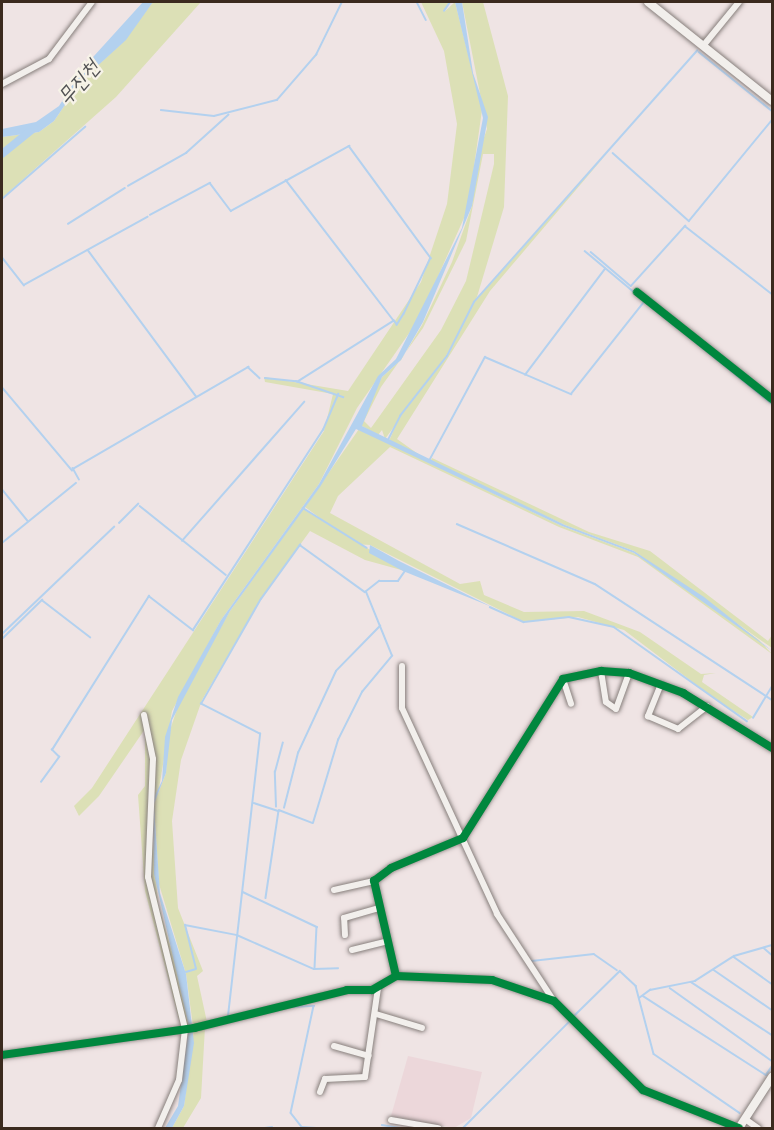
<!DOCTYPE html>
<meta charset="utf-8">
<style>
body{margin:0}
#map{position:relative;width:774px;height:1130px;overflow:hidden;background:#efe4e4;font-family:"Balsamiq Sans","Poor Story",sans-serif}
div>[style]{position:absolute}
.built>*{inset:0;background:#ecd7da}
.green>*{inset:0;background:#dce0b6}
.water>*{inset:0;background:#b3d1ef}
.stream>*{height:1.5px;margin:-0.75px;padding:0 0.75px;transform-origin:0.75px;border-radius:0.75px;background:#b3d1ef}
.river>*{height:8px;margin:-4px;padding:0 4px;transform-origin:4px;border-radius:4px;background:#b3d1ef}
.roads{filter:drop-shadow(0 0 2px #877f7c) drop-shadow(0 0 2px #877f7c)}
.minor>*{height:6px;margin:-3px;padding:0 3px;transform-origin:3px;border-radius:3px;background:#f2efec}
.major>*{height:8px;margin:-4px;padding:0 4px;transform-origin:4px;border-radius:4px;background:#f2efec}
.cycleway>*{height:8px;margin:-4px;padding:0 4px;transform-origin:4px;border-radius:4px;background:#00873e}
span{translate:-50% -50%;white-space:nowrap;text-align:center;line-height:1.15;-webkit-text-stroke:4.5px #f7f3e8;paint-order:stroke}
.water-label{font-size:21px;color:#525254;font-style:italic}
.frame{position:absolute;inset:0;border:3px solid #3b2a1e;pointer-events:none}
</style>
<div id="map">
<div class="built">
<div style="clip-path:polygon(408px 1056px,482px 1072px,471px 1118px,454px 1128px,391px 1116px)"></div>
</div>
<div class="green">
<div style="clip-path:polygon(153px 2px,201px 2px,116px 97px,2px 198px,2px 137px,39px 132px,54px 121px,82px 80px,121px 44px)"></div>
<div style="clip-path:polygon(421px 2px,449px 2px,444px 12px,455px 2px,482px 110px,468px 209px,419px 319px,357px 408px,319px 484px,221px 620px,172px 711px,152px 830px,158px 904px,187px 1002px,189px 1027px,181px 1027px,145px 891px,138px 795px,145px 786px,145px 729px,99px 796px,79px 816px,74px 806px,92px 788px,324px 431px,333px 394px,265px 382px,264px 377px,348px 391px,421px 282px,447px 204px,457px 124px,444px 51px)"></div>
<div style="clip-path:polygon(evenodd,462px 2px,483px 2px,508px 96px,504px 207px,477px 297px,446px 356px,385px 439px,382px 430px,378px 435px,362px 426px,361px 418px,382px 377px,401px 360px,422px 325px,452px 262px,472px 206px,477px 157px,487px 129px,462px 2px,483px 154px,494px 154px,494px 164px,466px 281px,441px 330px,371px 428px,364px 421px,381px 387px,423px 328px,466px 241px,483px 154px)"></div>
<div style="clip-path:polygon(609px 151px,490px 291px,397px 439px,428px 461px,389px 441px,400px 416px,447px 357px,474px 302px)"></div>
<div style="clip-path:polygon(359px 429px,562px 526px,634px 553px,684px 585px,759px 640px,772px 654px,638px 557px,559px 527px,390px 447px,338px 496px,330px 513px,460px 584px,480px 581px,484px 595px,524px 612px,584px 611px,640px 632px,701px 674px,716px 673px,704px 675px,702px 682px,753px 717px,748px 720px,715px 699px,624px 630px,578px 617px,524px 622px,370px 545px,355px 544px,305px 507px)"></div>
<div style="clip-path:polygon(432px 458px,589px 532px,650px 551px,768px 641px,772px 635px,772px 648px,634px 551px,565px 525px,430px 462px)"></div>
<div style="clip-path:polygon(303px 509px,405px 571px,365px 560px,310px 531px,261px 599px,202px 700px,181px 760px,172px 821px,178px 908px,203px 971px,197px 976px,207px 1022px,193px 1026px,186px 974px,159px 884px,154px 804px,166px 773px,168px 736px,181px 697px,230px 611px)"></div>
<div style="clip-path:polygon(205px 1027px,201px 1098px,183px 1128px,172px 1128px,184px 1106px,194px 1029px)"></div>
</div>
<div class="water">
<div style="clip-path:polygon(143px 2px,153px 2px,126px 40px,82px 80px,54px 121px,39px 132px,2px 137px,2px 129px,36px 122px,59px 106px,84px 67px)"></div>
<div style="clip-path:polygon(455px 2px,462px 2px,473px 73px,488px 117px,472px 206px,423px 322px,401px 360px,382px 377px,362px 426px,565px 525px,634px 551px,704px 597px,772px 651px,634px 553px,562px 526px,356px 429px,320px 487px,230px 611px,172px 720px,166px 773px,154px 804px,155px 822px,160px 893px,186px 974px,194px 1043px,184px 1106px,172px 1128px,165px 1128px,178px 1106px,189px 1027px,154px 874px,153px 799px,162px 781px,165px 737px,178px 697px,221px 620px,319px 484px,378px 376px,396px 359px,462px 228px,483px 118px)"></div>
<div style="clip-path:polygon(370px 545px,399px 561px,492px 607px,403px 571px,369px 553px)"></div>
</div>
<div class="stream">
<div style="left:417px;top:2px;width:20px;rotate:63deg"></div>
<div style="left:444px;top:11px;width:11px;rotate:-56deg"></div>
<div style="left:699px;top:52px;width:94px;rotate:38.9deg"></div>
<div style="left:161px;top:110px;width:53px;rotate:6.5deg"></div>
<div style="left:214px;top:116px;width:65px;rotate:-14.3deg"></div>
<div style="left:277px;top:100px;width:60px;rotate:-49.1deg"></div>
<div style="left:316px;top:55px;width:59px;rotate:-63.9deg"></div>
<div style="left:613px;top:153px;width:102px;rotate:41.8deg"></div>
<div style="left:689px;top:221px;width:131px;rotate:-50.6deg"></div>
<div style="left:286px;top:180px;width:178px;rotate:52.5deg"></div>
<div style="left:394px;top:321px;width:114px;rotate:147.6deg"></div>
<div style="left:128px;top:186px;width:67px;rotate:-29.6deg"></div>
<div style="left:186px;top:153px;width:57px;rotate:-42.1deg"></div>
<div style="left:2px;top:199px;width:110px;rotate:-40.9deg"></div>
<div style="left:150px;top:215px;width:68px;rotate:-28.1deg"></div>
<div style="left:210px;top:183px;width:35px;rotate:53deg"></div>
<div style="left:231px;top:211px;width:135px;rotate:-28.8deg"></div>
<div style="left:349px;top:146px;width:139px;rotate:53.8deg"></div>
<div style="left:431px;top:258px;width:62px;rotate:115.7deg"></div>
<div style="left:404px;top:314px;width:13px;rotate:122deg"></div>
<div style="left:397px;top:325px;width:5px;rotate:-127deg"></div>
<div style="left:68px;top:224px;width:67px;rotate:-32.3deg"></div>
<div style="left:88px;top:250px;width:182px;rotate:53.5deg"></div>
<div style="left:585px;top:251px;width:119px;rotate:39.9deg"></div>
<div style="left:591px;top:252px;width:52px;rotate:40.4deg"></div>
<div style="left:631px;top:286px;width:81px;rotate:-48deg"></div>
<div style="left:685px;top:226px;width:110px;rotate:38deg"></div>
<div style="left:2px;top:257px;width:36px;rotate:52deg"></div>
<div style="left:24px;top:285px;width:141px;rotate:-28.9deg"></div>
<div style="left:682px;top:331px;width:116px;rotate:39deg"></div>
<div style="left:525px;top:375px;width:133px;rotate:-53deg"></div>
<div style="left:265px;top:378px;width:31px;rotate:6deg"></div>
<div style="left:296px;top:381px;width:50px;rotate:18.8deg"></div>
<div style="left:2px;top:387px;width:109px;rotate:49.9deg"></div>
<div style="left:388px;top:440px;width:27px;rotate:-63deg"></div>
<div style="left:400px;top:416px;width:76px;rotate:-51.9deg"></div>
<div style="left:447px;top:356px;width:60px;rotate:-63.4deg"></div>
<div style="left:474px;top:302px;width:336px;rotate:-48.4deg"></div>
<div style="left:429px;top:461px;width:118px;rotate:-61.7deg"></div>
<div style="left:485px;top:357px;width:94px;rotate:23.3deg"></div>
<div style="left:571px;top:394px;width:117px;rotate:-51.6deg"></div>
<div style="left:79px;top:480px;width:13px;rotate:-119deg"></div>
<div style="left:73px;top:469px;width:203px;rotate:-30.2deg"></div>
<div style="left:248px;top:367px;width:16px;rotate:43deg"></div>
<div style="left:2px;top:489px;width:41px;rotate:50.9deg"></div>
<div style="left:140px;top:506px;width:110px;rotate:38.7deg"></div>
<div style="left:303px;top:508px;width:75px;rotate:32deg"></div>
<div style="left:119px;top:523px;width:27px;rotate:-45deg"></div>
<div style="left:457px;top:524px;width:150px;rotate:23.5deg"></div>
<div style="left:595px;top:584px;width:212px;rotate:33.2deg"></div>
<div style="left:182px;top:541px;width:185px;rotate:-48.7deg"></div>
<div style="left:2px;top:543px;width:95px;rotate:-39deg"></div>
<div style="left:490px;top:607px;width:37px;rotate:24deg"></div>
<div style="left:524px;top:622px;width:45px;rotate:-6.3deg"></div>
<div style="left:569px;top:617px;width:46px;rotate:12.5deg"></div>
<div style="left:614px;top:627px;width:163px;rotate:35.3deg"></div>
<div style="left:2px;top:634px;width:155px;rotate:-43.7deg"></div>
<div style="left:2px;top:639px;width:56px;rotate:-44.3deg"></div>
<div style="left:42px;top:600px;width:61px;rotate:37.6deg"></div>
<div style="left:753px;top:718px;width:37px;rotate:-59deg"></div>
<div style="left:41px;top:782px;width:31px;rotate:-54deg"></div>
<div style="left:59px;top:757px;width:10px;rotate:-135deg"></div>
<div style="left:52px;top:750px;width:182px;rotate:-57.8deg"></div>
<div style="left:149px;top:596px;width:56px;rotate:37.7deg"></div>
<div style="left:193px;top:630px;width:239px;rotate:-57deg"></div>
<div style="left:323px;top:430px;width:39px;rotate:-67deg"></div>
<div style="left:254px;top:803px;width:26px;rotate:18deg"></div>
<div style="left:279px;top:811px;width:88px;rotate:98.5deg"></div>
<div style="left:276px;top:807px;width:35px;rotate:-92deg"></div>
<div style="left:275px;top:772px;width:30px;rotate:-75deg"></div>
<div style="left:284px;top:808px;width:57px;rotate:-75.7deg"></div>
<div style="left:298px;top:753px;width:90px;rotate:-65.1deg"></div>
<div style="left:336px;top:671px;width:63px;rotate:-45.6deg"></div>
<div style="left:279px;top:810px;width:36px;rotate:21deg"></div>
<div style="left:313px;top:823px;width:87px;rotate:-73.2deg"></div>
<div style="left:338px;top:740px;width:54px;rotate:-63.4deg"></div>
<div style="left:362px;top:692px;width:47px;rotate:-50.2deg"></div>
<div style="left:392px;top:656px;width:69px;rotate:-112.1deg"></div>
<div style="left:243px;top:892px;width:82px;rotate:25.3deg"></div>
<div style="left:317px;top:927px;width:41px;rotate:92.8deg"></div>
<div style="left:764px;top:948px;width:11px;rotate:41deg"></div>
<div style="left:734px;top:957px;width:47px;rotate:35.4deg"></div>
<div style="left:532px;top:961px;width:62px;rotate:-6.4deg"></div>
<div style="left:594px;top:954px;width:28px;rotate:35deg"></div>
<div style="left:714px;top:970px;width:70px;rotate:34.6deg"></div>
<div style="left:186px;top:972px;width:10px;rotate:-17deg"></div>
<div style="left:196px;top:969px;width:45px;rotate:-104deg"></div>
<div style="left:185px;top:925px;width:53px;rotate:10.9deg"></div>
<div style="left:237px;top:935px;width:84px;rotate:23.8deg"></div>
<div style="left:314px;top:969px;width:24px;rotate:-2deg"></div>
<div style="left:691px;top:982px;width:97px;rotate:33.2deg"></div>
<div style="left:670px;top:988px;width:125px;rotate:35.6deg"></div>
<div style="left:643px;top:996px;width:146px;rotate:32.7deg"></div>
<div style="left:766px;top:1075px;width:11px;rotate:-56deg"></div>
<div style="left:639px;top:998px;width:14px;rotate:-36deg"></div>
<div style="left:650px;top:990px;width:46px;rotate:-11.3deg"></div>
<div style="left:695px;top:981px;width:46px;rotate:-32.7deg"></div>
<div style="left:734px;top:956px;width:40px;rotate:-16deg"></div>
<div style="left:293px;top:1007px;width:21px;rotate:-3deg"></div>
<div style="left:314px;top:1006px;width:109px;rotate:102.1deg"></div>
<div style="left:291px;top:1113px;width:18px;rotate:52deg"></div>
<div style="left:302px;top:1127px;width:14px;rotate:4deg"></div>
<div style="left:228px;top:1016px;width:284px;rotate:-83.5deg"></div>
<div style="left:260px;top:734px;width:66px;rotate:-153deg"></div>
<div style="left:201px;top:704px;width:121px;rotate:-60.3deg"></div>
<div style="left:261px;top:599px;width:67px;rotate:-54.2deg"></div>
<div style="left:300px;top:545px;width:80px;rotate:35.9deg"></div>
<div style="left:365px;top:592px;width:18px;rotate:-38deg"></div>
<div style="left:379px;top:581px;width:19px"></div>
<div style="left:398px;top:581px;width:12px;rotate:-55deg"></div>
<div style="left:574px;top:1016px;width:64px;rotate:-44.4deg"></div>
<div style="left:620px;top:971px;width:22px;rotate:43deg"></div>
<div style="left:636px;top:986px;width:70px;rotate:75.2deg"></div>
<div style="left:654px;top:1054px;width:104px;rotate:34.5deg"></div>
<div style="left:382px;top:1125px;width:20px;rotate:9deg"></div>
<div style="left:265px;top:1128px;width:7px;rotate:-8deg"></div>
<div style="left:321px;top:1128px;width:2px"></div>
<div style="left:463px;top:1128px;width:153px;rotate:-45deg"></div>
</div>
<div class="river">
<div style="left:2px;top:154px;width:41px;rotate:-39.1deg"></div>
</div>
<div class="roads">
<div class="minor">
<div style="left:703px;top:46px;width:57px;rotate:-50.7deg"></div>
<div style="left:2px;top:84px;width:53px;rotate:-28deg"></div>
<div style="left:49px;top:59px;width:71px;rotate:-53deg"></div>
<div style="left:637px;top:292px;width:172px;rotate:38.4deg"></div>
<div style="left:402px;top:666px;width:42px;rotate:90deg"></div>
<div style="left:402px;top:708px;width:227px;rotate:65.2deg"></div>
<div style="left:497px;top:914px;width:104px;rotate:56.8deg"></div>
<div style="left:601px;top:671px;width:31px;rotate:81deg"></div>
<div style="left:606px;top:702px;width:12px;rotate:35deg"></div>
<div style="left:616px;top:709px;width:38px;rotate:-70deg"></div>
<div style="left:563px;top:679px;width:26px;rotate:72deg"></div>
<div style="left:661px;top:684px;width:35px;rotate:112deg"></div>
<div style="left:648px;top:716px;width:33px;rotate:23deg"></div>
<div style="left:678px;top:729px;width:37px;rotate:-38deg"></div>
<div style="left:144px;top:715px;width:45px;rotate:78.4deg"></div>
<div style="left:153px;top:759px;width:118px;rotate:92.4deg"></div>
<div style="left:148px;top:877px;width:156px;rotate:76.3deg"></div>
<div style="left:185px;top:1029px;width:51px;rotate:96.7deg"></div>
<div style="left:179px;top:1080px;width:52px;rotate:113.6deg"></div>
<div style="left:334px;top:890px;width:41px;rotate:-12.7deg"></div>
<div style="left:345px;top:935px;width:17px;rotate:-93deg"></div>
<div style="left:344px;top:918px;width:35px;rotate:-16deg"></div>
<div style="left:352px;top:950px;width:36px;rotate:-14deg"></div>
<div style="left:396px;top:976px;width:98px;rotate:-103deg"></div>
<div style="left:374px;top:881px;width:21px;rotate:-37deg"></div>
<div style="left:391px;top:868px;width:78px;rotate:-22.6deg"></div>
<div style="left:463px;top:838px;width:188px;rotate:-57.8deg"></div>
<div style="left:563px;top:679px;width:39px;rotate:-12deg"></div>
<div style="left:601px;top:671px;width:28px;rotate:4deg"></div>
<div style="left:629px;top:673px;width:58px;rotate:20.3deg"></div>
<div style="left:683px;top:693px;width:105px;rotate:31.7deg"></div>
<div style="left:376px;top:1014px;width:48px;rotate:16.9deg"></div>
<div style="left:334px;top:1046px;width:36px;rotate:16deg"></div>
<div style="left:2px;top:1055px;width:194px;rotate:-8deg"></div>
<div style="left:194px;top:1028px;width:158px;rotate:-13.9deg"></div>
<div style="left:347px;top:990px;width:25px"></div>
<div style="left:372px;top:990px;width:28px;rotate:-30deg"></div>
<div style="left:396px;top:976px;width:96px;rotate:2.4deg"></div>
<div style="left:492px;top:980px;width:65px;rotate:18.7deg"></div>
<div style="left:554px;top:1001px;width:126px;rotate:45deg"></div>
<div style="left:643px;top:1090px;width:103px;rotate:21.6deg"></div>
<div style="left:320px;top:1092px;width:14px;rotate:-69deg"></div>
<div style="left:325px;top:1079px;width:40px;rotate:-2.9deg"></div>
<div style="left:365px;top:1077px;width:90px;rotate:-81.7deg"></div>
<div style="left:745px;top:1119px;width:16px;rotate:35deg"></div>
<div style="left:391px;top:1120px;width:48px;rotate:9.7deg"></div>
</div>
<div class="major">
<div style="left:648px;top:2px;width:159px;rotate:38.6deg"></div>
<div style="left:739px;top:1128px;width:61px;rotate:-57.1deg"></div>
</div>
</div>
<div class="cycleway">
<div style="left:637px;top:292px;width:172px;rotate:38.4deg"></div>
<div style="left:396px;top:976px;width:98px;rotate:-103deg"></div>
<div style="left:374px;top:881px;width:21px;rotate:-37deg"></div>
<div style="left:391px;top:868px;width:78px;rotate:-22.6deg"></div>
<div style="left:463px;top:838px;width:188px;rotate:-57.8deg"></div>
<div style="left:563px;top:679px;width:39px;rotate:-12deg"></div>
<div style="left:601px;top:671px;width:28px;rotate:4deg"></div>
<div style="left:629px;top:673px;width:58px;rotate:20.3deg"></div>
<div style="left:683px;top:693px;width:105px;rotate:31.7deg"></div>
<div style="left:2px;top:1055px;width:194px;rotate:-8deg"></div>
<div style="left:194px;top:1028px;width:158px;rotate:-13.9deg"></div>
<div style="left:347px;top:990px;width:25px"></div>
<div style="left:372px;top:990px;width:28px;rotate:-30deg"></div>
<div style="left:396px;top:976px;width:96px;rotate:2.4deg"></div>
<div style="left:492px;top:980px;width:65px;rotate:18.7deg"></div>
<div style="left:554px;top:1001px;width:126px;rotate:45deg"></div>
<div style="left:643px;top:1090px;width:103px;rotate:21.6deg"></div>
</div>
<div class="water-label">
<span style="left:79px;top:83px;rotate:-49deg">무진천</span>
</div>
<div class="frame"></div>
</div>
